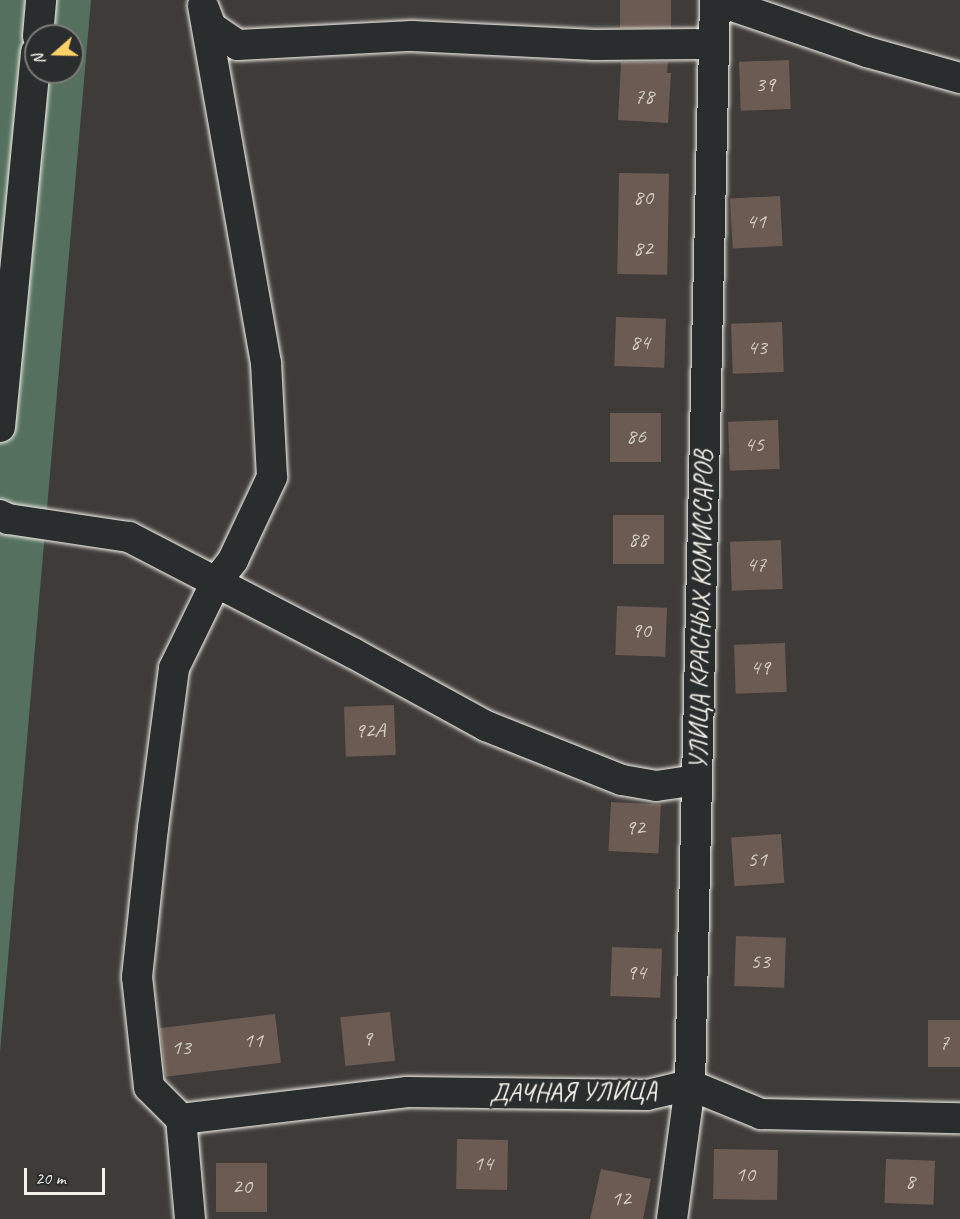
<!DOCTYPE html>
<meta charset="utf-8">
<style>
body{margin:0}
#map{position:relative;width:960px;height:1219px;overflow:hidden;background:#3e3b39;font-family:Caveat,sans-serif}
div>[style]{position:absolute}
.green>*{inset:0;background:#55705f}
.building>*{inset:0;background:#6b5b53;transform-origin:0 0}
.roads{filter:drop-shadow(0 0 2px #f4f1e8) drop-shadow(0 0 2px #f4f1e8)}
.minor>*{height:30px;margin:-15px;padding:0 15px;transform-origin:15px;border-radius:15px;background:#2a2d2e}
span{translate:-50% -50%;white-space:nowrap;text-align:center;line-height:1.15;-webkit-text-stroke:4.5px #2a2d2e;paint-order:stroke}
.number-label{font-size:22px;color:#d2ccc3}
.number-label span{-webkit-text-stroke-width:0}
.street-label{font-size:26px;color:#f4f1e8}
.north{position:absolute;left:24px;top:24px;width:60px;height:60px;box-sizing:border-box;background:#2a2d2e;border:2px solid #7b7b78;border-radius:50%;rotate:250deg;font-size:16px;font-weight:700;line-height:24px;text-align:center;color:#f4f1e8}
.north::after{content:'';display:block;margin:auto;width:21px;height:27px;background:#ffd166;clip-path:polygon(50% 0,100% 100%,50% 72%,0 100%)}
.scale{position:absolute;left:24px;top:1168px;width:81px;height:27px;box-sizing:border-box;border:3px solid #f4f1e8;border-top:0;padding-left:8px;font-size:18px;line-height:21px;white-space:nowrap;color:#f4f1e8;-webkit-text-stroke:4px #2a2d2e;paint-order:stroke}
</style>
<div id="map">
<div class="green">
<div style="clip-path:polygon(evenodd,0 0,91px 0,0 1052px,0 0,36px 36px,72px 36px,72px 72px,36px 72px,36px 36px)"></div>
</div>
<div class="building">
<div style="left:620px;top:0;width:51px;height:28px"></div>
<div style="left:789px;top:60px;width:49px;height:50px;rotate:88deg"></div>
<div style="clip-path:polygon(621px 62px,668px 62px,667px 73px,671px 73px,668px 123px,618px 120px)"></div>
<div style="left:619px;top:173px;width:50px;height:101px;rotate:1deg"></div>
<div style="left:780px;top:196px;width:50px;height:50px;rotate:87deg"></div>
<div style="left:616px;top:317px;width:50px;height:49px;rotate:2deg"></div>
<div style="left:782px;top:322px;width:50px;height:51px;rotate:88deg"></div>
<div style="left:610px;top:413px;width:51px;height:49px"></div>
<div style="left:778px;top:420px;width:49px;height:50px;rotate:88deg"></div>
<div style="left:613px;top:515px;width:51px;height:49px"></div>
<div style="left:781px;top:540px;width:49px;height:51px;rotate:88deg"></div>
<div style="left:617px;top:606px;width:50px;height:49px;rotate:2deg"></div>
<div style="left:785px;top:643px;width:49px;height:51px;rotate:88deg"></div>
<div style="left:394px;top:705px;width:50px;height:50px;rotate:88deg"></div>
<div style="left:611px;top:802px;width:50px;height:49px;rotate:3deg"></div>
<div style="left:781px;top:834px;width:49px;height:50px;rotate:86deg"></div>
<div style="left:736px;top:936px;width:50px;height:50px;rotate:2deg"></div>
<div style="left:612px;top:947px;width:50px;height:49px;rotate:2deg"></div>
<div style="left:390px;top:1012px;width:49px;height:50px;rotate:84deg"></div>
<div style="left:275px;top:1014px;width:49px;height:116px;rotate:83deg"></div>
<div style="left:928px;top:1020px;width:32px;height:47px"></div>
<div style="left:457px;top:1139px;width:51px;height:50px;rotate:1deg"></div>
<div style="left:714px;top:1149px;width:64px;height:50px;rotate:1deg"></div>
<div style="left:886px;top:1159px;width:49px;height:44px;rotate:2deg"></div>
<div style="left:216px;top:1163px;width:51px;height:49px"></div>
<div style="clip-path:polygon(601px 1169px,651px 1179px,643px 1219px,590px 1219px)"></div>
</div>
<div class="roads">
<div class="minor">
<div style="left:715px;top:0;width:161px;rotate:18.9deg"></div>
<div style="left:867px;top:52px;width:97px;rotate:15.6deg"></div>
<div style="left:205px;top:11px;width:17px;rotate:69deg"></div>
<div style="left:211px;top:27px;width:32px;rotate:34deg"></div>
<div style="left:238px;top:45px;width:174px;rotate:-3deg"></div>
<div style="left:412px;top:36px;width:183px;rotate:2.8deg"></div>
<div style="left:595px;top:45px;width:119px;rotate:-0.5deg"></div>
<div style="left:38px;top:36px;width:36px;rotate:-85deg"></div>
<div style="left:0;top:427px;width:377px;rotate:-84.5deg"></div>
<div style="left:0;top:515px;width:9px;rotate:27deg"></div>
<div style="left:8px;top:519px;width:122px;rotate:8.5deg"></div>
<div style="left:129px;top:537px;width:252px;rotate:27.4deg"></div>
<div style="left:353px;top:653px;width:152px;rotate:28.8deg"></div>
<div style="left:486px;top:726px;width:146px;rotate:21.7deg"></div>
<div style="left:622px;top:780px;width:35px;rotate:10deg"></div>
<div style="left:656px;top:786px;width:41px;rotate:-8.3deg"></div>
<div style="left:181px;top:1119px;width:228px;rotate:-6.8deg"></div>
<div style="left:407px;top:1092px;width:240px;rotate:0.7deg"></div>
<div style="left:647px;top:1095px;width:44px;rotate:-13.1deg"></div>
<div style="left:690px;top:1085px;width:77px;rotate:22.2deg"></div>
<div style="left:761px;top:1114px;width:199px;rotate:1.2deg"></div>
<div style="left:190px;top:1219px;width:100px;rotate:-95.1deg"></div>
<div style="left:181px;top:1119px;width:45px;rotate:-135deg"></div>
<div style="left:149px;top:1087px;width:111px;rotate:-96.2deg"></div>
<div style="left:137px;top:977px;width:150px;rotate:-83.9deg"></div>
<div style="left:153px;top:828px;width:161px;rotate:-82.5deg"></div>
<div style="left:174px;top:668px;width:96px;rotate:-64deg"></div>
<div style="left:216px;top:582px;width:28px;rotate:-52deg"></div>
<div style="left:233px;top:560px;width:92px;rotate:-64.8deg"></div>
<div style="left:272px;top:477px;width:114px;rotate:-93deg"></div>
<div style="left:266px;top:363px;width:363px;rotate:-100deg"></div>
<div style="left:672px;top:1219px;width:135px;rotate:-82.3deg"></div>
<div style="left:690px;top:1085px;width:1085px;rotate:-88.68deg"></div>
</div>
</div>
<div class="number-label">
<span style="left:765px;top:85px">39</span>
<span style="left:644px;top:97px">78</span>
<span style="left:643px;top:198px">80</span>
<span style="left:756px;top:222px">41</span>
<span style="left:643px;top:249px">82</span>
<span style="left:640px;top:343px">84</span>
<span style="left:757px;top:348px">43</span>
<span style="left:636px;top:437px">86</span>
<span style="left:754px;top:445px">45</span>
<span style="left:638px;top:540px">88</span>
<span style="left:756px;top:565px">47</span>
<span style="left:641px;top:631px">90</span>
<span style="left:760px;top:668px">49</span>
<span style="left:370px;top:731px">92А</span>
<span style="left:635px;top:828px">92</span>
<span style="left:757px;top:860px">51</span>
<span style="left:760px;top:962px">53</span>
<span style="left:636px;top:973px">94</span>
<span style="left:367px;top:1039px">9</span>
<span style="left:253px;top:1041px">11</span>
<span style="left:944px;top:1043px">7</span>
<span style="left:181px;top:1048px">13</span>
<span style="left:483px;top:1164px">14</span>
<span style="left:745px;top:1175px">10</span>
<span style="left:910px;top:1182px">8</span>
<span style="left:242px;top:1187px">20</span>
<span style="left:621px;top:1199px">12</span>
</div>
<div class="street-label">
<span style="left:701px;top:610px;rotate:-89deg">УЛИЦА КРАСНЫХ КОМИССАРОВ</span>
<span style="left:573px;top:1092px;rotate:-1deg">ДАЧНАЯ УЛИЦА</span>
</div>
<div class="north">N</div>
<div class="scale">20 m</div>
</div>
